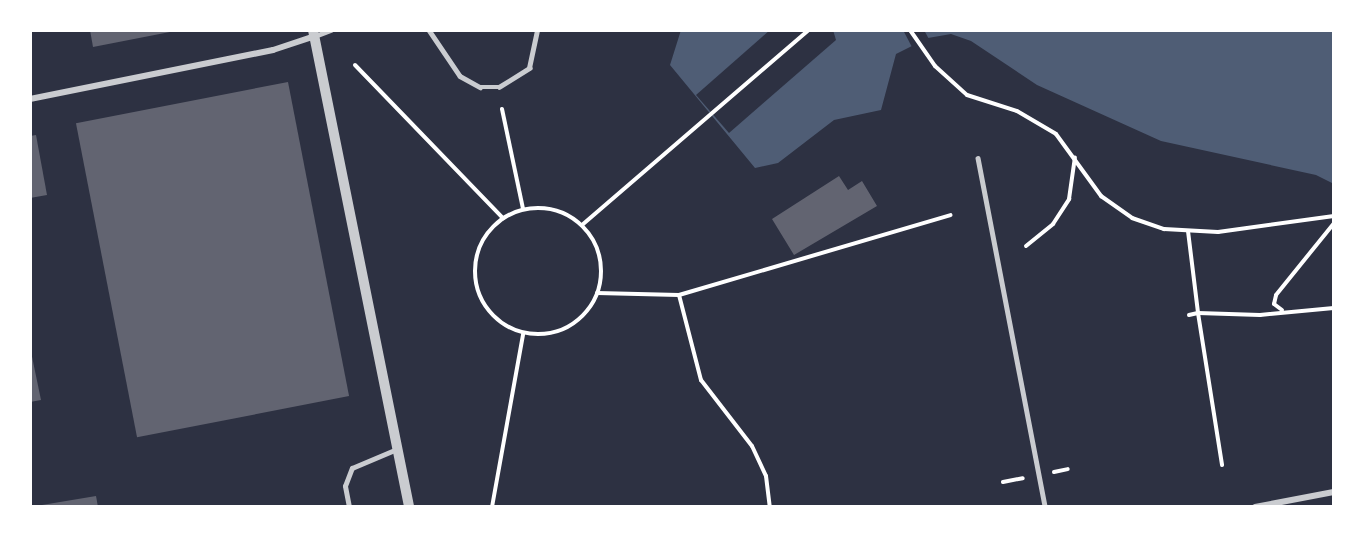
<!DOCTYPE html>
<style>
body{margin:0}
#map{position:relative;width:1364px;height:537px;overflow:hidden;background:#2d3142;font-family:"Alegreya Sans",sans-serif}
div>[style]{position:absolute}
.water>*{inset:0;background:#4f5d75}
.pier>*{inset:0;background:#2d3142}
.building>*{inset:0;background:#626471;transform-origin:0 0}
.path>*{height:4px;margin:-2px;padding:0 2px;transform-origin:2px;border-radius:2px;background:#fff}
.path>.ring{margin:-2px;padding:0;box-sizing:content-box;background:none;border:4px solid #fff;border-radius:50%}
.service>*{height:4.5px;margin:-2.25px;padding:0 2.25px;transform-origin:2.25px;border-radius:2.25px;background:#caccd0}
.minor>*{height:6px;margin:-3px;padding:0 3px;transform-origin:3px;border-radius:3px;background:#caccd0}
.tertiary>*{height:10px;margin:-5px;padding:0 5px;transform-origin:5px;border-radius:5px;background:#caccd0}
span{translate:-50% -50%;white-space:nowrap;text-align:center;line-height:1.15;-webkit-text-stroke:6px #fff;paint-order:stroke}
.frame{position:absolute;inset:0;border:32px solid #fff;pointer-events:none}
</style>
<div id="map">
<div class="water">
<div style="clip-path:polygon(681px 30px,1334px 30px,1334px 184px,1316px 175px,1161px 141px,1037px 85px,971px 41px,951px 34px,928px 38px,896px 54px,881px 110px,834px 120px,778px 163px,755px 168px,670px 65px)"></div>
</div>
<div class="pier">
<div style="clip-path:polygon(770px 30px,833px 30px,836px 40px,729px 133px,696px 95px)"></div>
<div style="clip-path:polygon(903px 30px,924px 30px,930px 41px,913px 49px)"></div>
</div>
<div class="building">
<div style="clip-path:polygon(90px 30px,175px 30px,175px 31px,93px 47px)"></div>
<div style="left:288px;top:82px;width:320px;height:216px;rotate:79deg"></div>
<div style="clip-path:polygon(36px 135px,47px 195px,30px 198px,30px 136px)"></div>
<div style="clip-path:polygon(839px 176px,848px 190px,862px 181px,877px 206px,794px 255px,772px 219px)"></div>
<div style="clip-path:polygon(30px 347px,41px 400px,30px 402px)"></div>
<div style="clip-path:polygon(96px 496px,98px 507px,36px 507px,36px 506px)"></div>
</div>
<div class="path">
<div style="left:910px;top:30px;width:44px;rotate:55.2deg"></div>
<div style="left:935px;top:66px;width:43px;rotate:42.2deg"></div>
<div style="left:967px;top:95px;width:52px;rotate:17.7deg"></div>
<div style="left:1017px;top:111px;width:45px;rotate:30.5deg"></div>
<div style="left:1056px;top:134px;width:77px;rotate:54deg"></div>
<div style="left:1101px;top:196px;width:38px;rotate:35deg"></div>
<div style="left:1132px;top:218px;width:34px;rotate:19deg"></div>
<div style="left:1164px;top:229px;width:54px;rotate:3.2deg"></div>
<div style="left:1218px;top:232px;width:117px;rotate:-7.9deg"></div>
<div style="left:355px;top:65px;width:213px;rotate:46deg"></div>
<div style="left:502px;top:109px;width:102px;rotate:78.1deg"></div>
<div class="ring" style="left:475px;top:208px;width:122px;height:122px"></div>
<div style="left:582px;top:225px;width:299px;rotate:-40.7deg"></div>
<div style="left:1188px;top:231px;width:83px;rotate:83deg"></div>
<div style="left:1198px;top:313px;width:62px;rotate:1.8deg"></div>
<div style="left:1260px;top:315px;width:74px;rotate:-5.4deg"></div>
<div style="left:1026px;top:246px;width:35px;rotate:-39deg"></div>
<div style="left:1053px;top:224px;width:30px;rotate:-57deg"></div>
<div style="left:1069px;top:199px;width:42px;rotate:-81.9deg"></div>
<div style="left:597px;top:293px;width:82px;rotate:1.4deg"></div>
<div style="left:679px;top:295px;width:88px;rotate:75.5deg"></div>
<div style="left:701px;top:380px;width:83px;rotate:52.3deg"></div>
<div style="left:752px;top:446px;width:33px;rotate:65deg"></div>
<div style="left:766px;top:476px;width:31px;rotate:83deg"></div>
<div style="left:679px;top:295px;width:283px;rotate:-16.4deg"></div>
<div style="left:1282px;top:310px;width:10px;rotate:-143deg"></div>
<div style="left:1274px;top:304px;width:9px;rotate:-77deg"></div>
<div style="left:1276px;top:295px;width:92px;rotate:-51.1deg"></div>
<div style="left:1189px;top:315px;width:9px;rotate:-13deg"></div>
<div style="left:1198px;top:313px;width:154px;rotate:81deg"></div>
<div style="left:1054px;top:472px;width:14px;rotate:-12deg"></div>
<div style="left:1003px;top:482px;width:20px;rotate:-11deg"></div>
<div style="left:492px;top:507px;width:176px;rotate:-79.8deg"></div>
</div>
<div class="service">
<div style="left:429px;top:30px;width:55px;rotate:56deg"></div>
<div style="left:460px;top:76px;width:23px;rotate:29deg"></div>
<div style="left:480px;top:87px;width:19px"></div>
<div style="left:499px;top:87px;width:36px;rotate:-32deg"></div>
<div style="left:529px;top:68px;width:39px;rotate:-78deg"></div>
<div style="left:315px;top:36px;width:17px;rotate:-21deg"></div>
<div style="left:978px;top:158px;width:355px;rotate:79.1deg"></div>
<div style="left:349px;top:507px;width:21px;rotate:-101deg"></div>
<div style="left:345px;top:486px;width:19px;rotate:-69deg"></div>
<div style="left:352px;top:468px;width:49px;rotate:-22.9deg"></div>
</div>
<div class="minor">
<div style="left:30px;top:99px;width:248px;rotate:-11.4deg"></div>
<div style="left:273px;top:50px;width:44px;rotate:-18.4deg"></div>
<div style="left:1255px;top:507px;width:80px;rotate:-10.8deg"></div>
</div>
<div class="tertiary">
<div style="left:313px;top:30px;width:487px;rotate:78.6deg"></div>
</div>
<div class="frame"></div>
</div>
